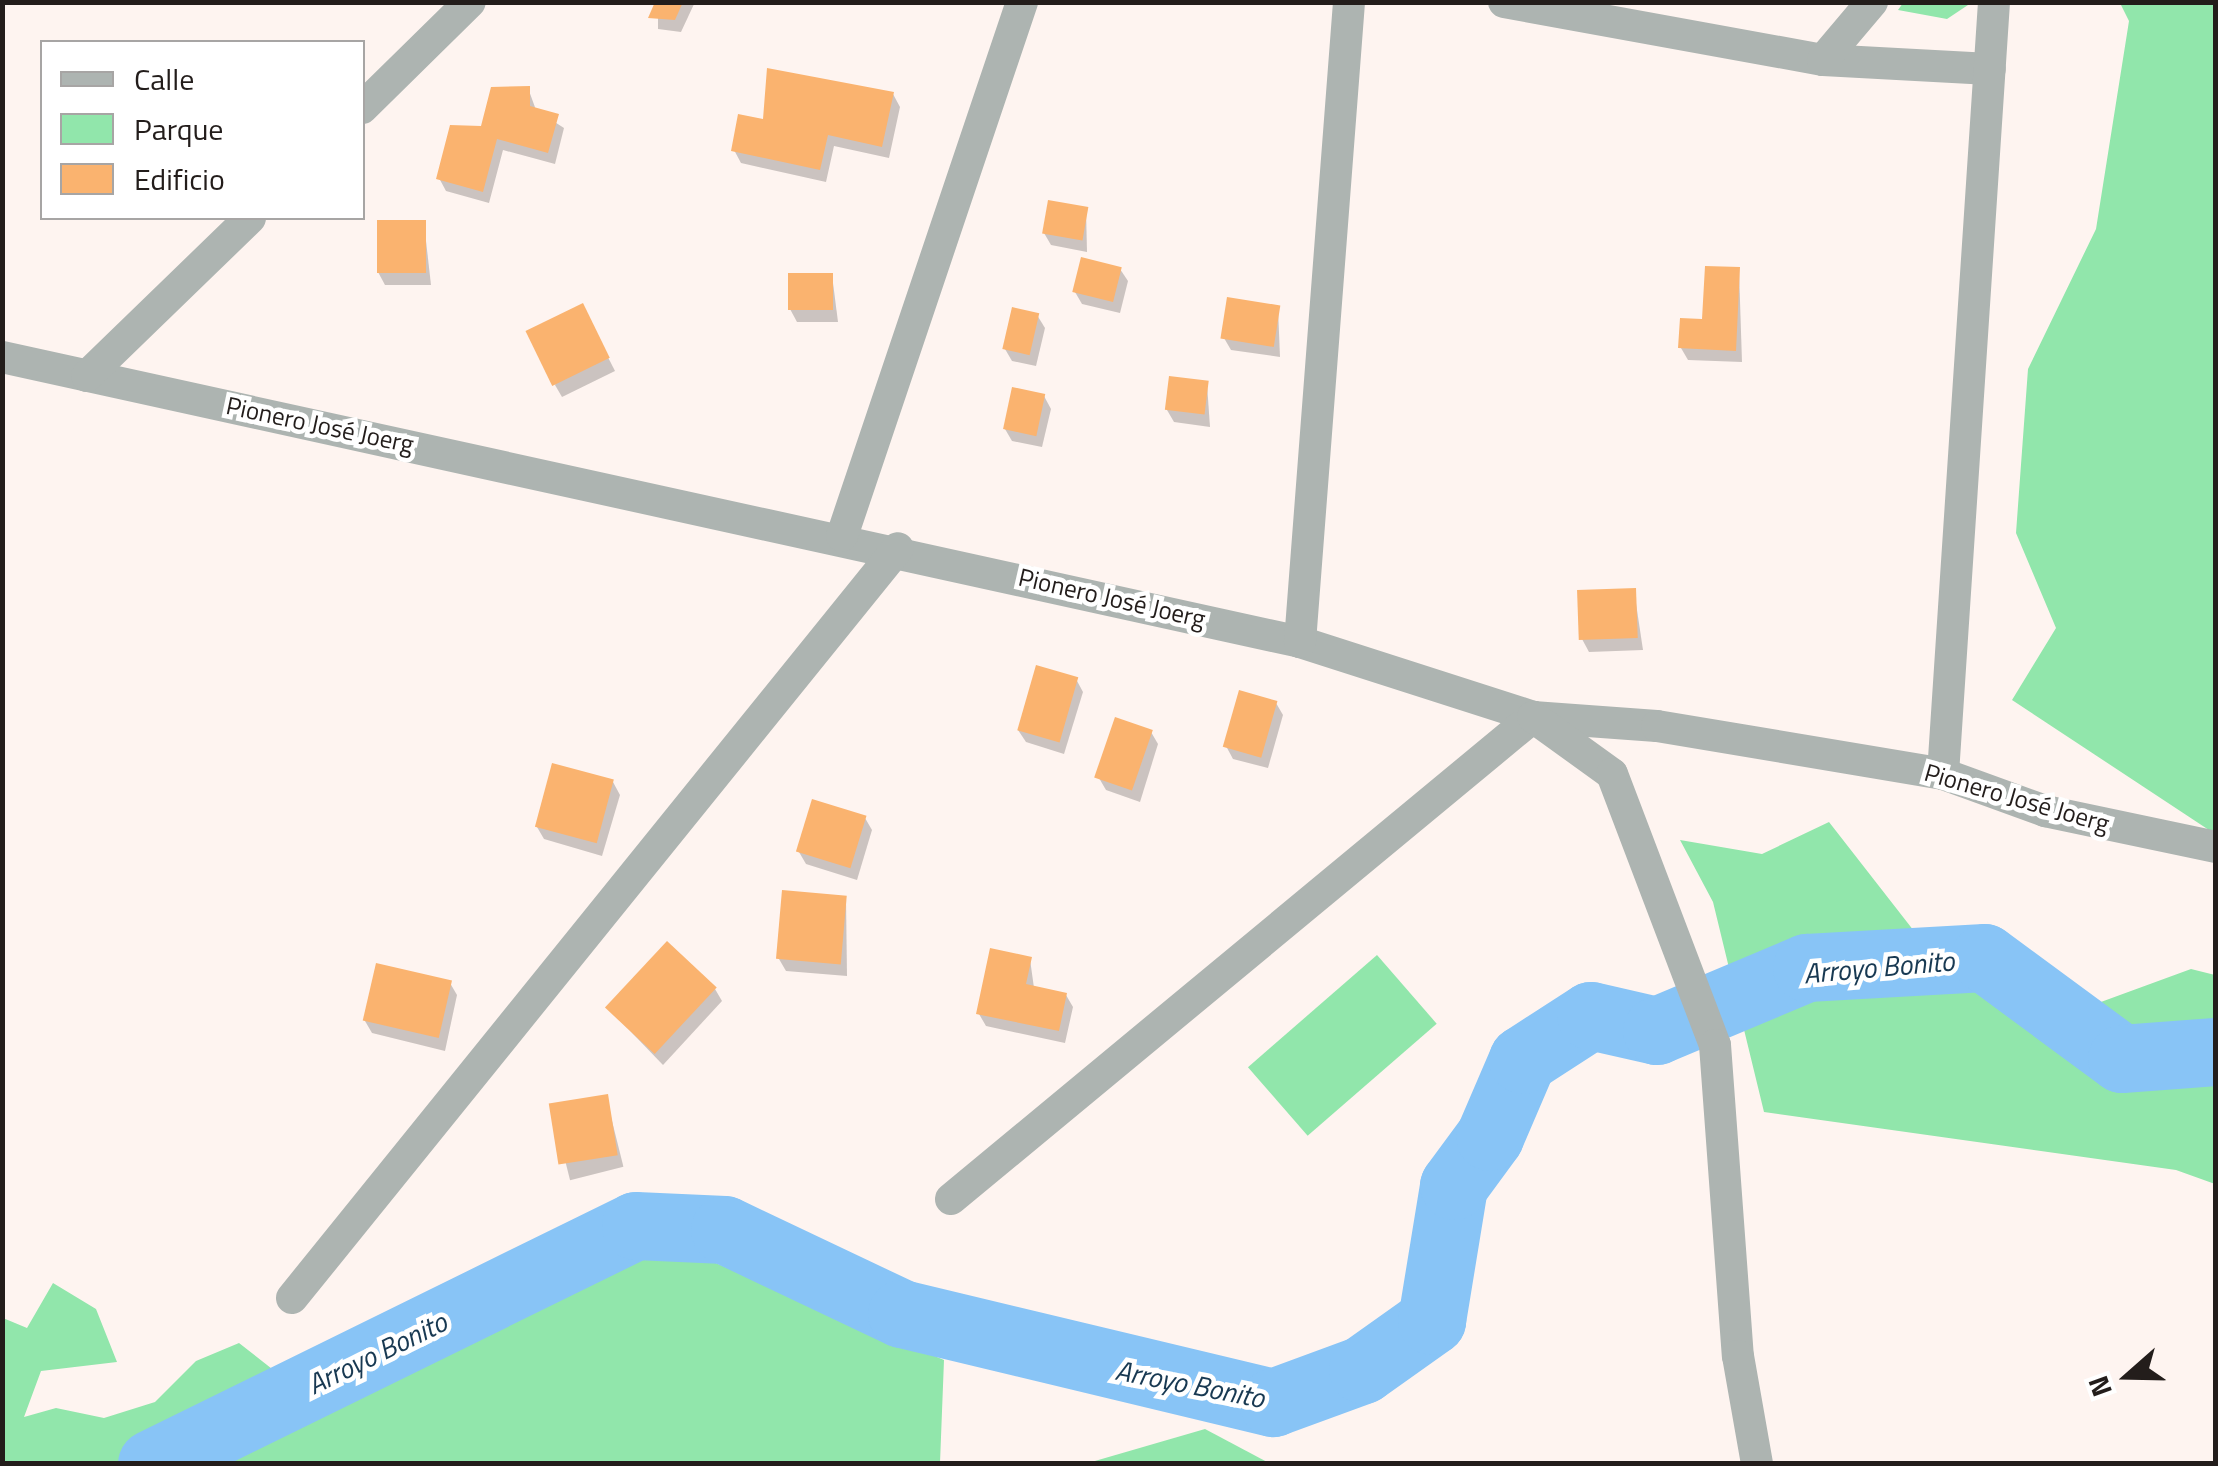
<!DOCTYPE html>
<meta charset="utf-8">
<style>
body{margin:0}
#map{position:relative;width:2218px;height:1466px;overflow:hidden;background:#fef4f0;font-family:"Titillium Web",sans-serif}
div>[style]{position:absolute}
.green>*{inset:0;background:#91e6ab;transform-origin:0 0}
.shadow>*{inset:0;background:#0003;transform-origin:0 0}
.river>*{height:68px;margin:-34px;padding:0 34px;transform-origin:34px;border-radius:34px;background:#88c4f6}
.building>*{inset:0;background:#fab36f;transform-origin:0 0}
.minor>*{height:32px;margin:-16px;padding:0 16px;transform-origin:16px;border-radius:16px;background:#adb4b1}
span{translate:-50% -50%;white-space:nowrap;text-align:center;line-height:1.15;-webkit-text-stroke:9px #fff;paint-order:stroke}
.street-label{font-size:25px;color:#231d1b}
.water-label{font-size:28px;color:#183952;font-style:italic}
.frame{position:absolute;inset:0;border:5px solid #231d1b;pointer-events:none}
.legend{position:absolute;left:40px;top:40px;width:325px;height:180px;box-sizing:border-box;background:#fff;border:2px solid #a7a5a4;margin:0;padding:12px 18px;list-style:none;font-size:30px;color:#231d1b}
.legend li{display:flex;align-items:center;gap:20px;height:50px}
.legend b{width:50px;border:2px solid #a7a5a4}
.north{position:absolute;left:2078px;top:1326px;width:100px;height:100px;-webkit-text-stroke:8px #fff;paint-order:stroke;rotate:250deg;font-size:28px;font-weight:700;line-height:40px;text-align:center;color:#231d1b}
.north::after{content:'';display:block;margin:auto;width:35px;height:45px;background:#231d1b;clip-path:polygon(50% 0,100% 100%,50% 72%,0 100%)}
</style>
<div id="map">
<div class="green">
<div style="clip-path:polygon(1903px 3px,1903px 2px,1971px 3px,1947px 19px,1898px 10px)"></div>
<div style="clip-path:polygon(2120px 3px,2215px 3px,2215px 834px,2012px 700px,2056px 628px,2016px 533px,2028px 369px,2096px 229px,2129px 21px)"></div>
<div style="clip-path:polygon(1829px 822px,1928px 949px,2049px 1021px,2191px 969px,2215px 975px,2215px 1184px,2176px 1170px,1764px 1112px,1713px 902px,1680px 840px,1762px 854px)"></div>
<div style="left:1377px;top:955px;width:91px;height:171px;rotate:49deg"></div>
<div style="clip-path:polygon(671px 1244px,944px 1360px,940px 1463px,3px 1463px,3px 1318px,27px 1328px,53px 1283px,96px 1309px,117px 1362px,41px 1371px,24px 1417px,56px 1408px,104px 1418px,155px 1402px,196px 1361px,239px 1343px,328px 1413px,540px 1283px)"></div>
<div style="clip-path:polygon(1205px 1429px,1269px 1463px,1088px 1463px)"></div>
</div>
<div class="shadow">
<div style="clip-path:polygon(658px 2px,695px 2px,681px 32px,658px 29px)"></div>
<div style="clip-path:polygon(528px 88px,536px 110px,564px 128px,555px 164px,503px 150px,489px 203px,446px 191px,439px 178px)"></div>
<div style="clip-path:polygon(893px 94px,900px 107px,889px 158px,834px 146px,826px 182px,741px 163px,734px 150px,766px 122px)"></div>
<div style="clip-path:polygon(1086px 209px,1087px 252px,1051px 245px,1044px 233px)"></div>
<div style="clip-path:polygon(424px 223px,431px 285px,385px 285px,378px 272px)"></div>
<div style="clip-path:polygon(1120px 269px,1128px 281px,1120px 313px,1082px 304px,1075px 292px)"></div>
<div style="clip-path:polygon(1739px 270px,1742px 362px,1688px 360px,1681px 348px)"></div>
<div style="clip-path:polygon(832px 275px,838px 322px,797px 322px,790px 309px)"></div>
<div style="clip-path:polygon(1278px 308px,1280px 357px,1231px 350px,1224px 338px)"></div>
<div style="clip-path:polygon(1037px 315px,1045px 328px,1036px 366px,1012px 361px,1005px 349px)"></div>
<div style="clip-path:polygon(588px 318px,615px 371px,562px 397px,555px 385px)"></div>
<div style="clip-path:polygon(1207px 384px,1210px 427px,1174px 422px,1167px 410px)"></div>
<div style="clip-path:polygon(1044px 396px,1051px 409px,1042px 447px,1012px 441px,1005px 429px)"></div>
<div style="clip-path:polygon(1634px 590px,1643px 650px,1589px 652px,1582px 639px)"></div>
<div style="clip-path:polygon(1076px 679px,1083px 692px,1064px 754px,1026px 742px,1018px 730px)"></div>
<div style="clip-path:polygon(1276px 703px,1283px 715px,1268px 768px,1233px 759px,1226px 746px)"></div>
<div style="clip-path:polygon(1151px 732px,1158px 744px,1140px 802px,1106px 790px,1099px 778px)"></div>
<div style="clip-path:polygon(613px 782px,620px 795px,602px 856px,544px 839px,537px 827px)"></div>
<div style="clip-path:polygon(865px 818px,872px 830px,857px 880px,806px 864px,799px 852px)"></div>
<div style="clip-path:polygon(846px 898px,847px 976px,786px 971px,779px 959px)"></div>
<div style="clip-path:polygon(1030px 959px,1034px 988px,1066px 995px,1073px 1007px,1065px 1043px,986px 1026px,979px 1014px)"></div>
<div style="clip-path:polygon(450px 983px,457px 995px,445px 1051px,372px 1033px,365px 1021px)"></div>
<div style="clip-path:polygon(715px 989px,722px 1001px,663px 1065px,608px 1008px)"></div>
<div style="left:606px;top:1097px;width:72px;height:55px;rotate:76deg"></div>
</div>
<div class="river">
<div style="left:152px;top:1464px;width:539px;rotate:-26.18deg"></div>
<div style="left:636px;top:1226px;width:89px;rotate:2.6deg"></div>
<div style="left:725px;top:1230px;width:196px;rotate:25.4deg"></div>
<div style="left:902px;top:1314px;width:382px;rotate:13.5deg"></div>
<div style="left:1273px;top:1403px;width:96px;rotate:-20.1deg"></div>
<div style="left:1363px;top:1370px;width:85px;rotate:-35.4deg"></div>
<div style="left:1432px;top:1321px;width:137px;rotate:-80.7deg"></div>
<div style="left:1454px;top:1186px;width:61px;rotate:-53.7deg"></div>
<div style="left:1490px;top:1137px;width:84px;rotate:-66.8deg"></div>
<div style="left:1523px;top:1060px;width:81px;rotate:-32.9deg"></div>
<div style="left:1591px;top:1016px;width:68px;rotate:12.8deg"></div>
<div style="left:1657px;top:1031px;width:163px;rotate:-22.8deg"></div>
<div style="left:1807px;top:968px;width:178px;rotate:-3.2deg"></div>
<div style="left:1985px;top:958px;width:170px;rotate:36.4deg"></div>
<div style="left:2122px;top:1059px;width:94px;rotate:-4.3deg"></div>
</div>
<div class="building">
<div style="clip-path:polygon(655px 2px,683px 2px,675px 20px,648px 18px)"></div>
<div style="clip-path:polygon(767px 68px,894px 92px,882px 147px,828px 135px,820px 170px,731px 151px,738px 114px,763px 119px)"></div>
<div style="clip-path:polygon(530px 86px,530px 106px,559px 114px,548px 153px,497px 139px,483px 192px,436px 179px,450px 125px,481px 126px,491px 87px)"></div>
<div style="left:1048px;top:200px;width:41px;height:34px;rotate:10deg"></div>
<div style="left:377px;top:220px;width:49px;height:53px"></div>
<div style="left:1081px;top:257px;width:42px;height:36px;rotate:14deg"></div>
<div style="clip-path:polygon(1705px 266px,1740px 267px,1736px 351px,1678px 348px,1680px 318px,1702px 319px)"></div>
<div style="left:788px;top:273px;width:45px;height:37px"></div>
<div style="left:1227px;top:297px;width:54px;height:42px;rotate:9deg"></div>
<div style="left:583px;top:303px;width:61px;height:64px;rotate:64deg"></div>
<div style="left:1012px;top:307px;width:28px;height:43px;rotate:13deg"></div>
<div style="left:1169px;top:376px;width:40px;height:34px;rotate:7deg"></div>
<div style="left:1012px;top:387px;width:34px;height:43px;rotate:12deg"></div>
<div style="left:1636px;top:588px;width:50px;height:59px;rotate:88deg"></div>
<div style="left:1036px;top:665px;width:44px;height:68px;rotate:16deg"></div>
<div style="left:1239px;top:690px;width:40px;height:59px;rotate:16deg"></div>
<div style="left:1115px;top:717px;width:40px;height:64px;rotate:19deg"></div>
<div style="left:552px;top:763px;width:64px;height:66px;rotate:15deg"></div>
<div style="left:812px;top:799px;width:57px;height:55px;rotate:17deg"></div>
<div style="left:782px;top:890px;width:65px;height:69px;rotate:5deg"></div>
<div style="left:667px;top:941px;width:68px;height:91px;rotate:43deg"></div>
<div style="clip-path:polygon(990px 948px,1032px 957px,1026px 984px,1067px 993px,1059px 1031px,976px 1014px)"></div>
<div style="left:376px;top:963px;width:78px;height:59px;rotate:13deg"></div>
<div style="left:608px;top:1094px;width:62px;height:60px;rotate:81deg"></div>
</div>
<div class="minor">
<div style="left:1504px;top:2px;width:324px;rotate:10.3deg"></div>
<div style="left:1823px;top:60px;width:167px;rotate:3.1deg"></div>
<div style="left:1823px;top:60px;width:76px;rotate:-49.8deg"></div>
<div style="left:362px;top:108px;width:151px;rotate:-44.5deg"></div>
<div style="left:2px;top:357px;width:1329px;rotate:12.38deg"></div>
<div style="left:1300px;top:642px;width:245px;rotate:17.8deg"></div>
<div style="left:1533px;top:717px;width:124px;rotate:4.2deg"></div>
<div style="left:1657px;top:726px;width:290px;rotate:9.5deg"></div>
<div style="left:1943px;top:774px;width:109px;rotate:19.9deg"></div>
<div style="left:2045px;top:811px;width:175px;rotate:11.9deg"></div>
<div style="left:87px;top:376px;width:227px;rotate:-44.1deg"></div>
<div style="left:842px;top:536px;width:564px;rotate:-71.37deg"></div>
<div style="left:1300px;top:642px;width:642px;rotate:-85.62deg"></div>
<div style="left:1943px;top:774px;width:774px;rotate:-86.22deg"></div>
<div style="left:951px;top:1199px;width:756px;rotate:-39.63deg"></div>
<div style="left:1533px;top:717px;width:97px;rotate:35.8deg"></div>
<div style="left:1612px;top:774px;width:290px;rotate:69.2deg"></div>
<div style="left:1715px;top:1045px;width:312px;rotate:85.8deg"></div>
<div style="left:1738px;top:1356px;width:110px;rotate:80deg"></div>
<div style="left:292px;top:1298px;width:964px;rotate:-51.06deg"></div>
</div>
<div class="street-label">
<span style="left:320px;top:425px;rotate:12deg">Pionero José Joerg</span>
<span style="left:1112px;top:598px;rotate:13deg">Pionero José Joerg</span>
<span style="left:2017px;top:798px;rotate:16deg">Pionero José Joerg</span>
</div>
<div class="water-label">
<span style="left:1879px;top:967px;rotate:-5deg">Arroyo Bonito</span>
<span style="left:377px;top:1353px;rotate:-26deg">Arroyo Bonito</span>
<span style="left:1190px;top:1384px;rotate:11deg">Arroyo Bonito</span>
</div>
<div class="frame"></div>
<ul class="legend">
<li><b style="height:12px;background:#adb4b1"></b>Calle</li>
<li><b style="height:28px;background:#91e6ab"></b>Parque</li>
<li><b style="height:28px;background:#fab36f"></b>Edificio</li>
</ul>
<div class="north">N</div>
</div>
